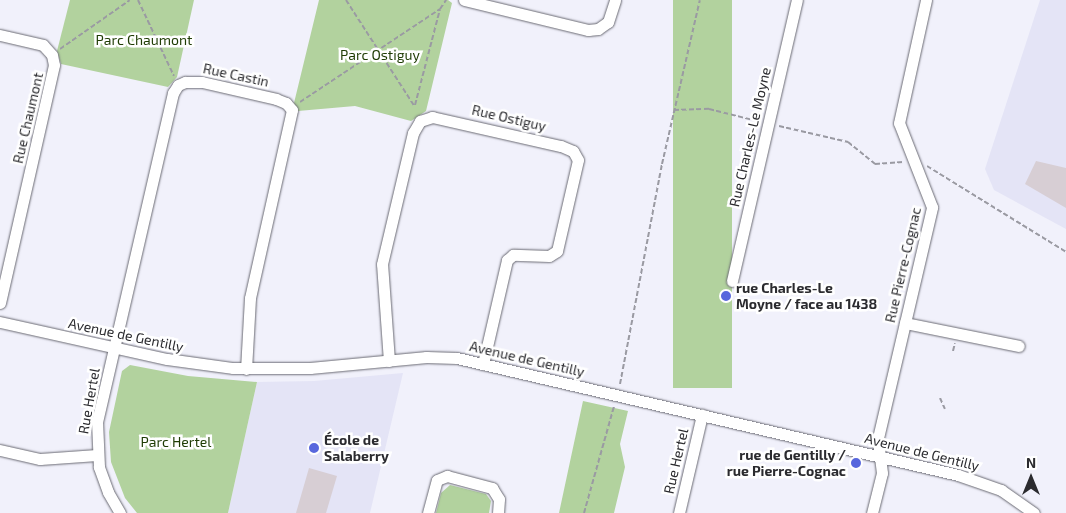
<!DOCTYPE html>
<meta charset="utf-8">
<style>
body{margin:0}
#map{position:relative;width:1066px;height:513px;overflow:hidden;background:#f1f1fb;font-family:"Exo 2",sans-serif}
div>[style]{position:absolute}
.built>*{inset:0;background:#e4e4f6}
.green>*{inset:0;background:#b2d29e;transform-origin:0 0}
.building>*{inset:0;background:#d7ced4}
.path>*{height:2px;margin-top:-1px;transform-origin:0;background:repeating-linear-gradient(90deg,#9a9aa2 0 5px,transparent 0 7.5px)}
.roads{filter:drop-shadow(0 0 1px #6a6a73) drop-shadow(0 0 1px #6a6a73)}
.minor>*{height:11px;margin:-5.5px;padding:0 5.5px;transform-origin:5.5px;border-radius:5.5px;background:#fff}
.dots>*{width:14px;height:14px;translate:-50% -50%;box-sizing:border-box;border:2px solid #fff;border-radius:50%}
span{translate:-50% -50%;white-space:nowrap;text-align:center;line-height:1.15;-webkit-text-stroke:5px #fff;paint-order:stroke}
.park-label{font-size:14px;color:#1f3c04}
.street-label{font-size:14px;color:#2b2b2f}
.poi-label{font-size:14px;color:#2b2b2f;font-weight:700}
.left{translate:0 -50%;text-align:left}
.right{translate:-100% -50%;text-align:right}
.north{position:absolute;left:1006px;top:453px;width:50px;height:50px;-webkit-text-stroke:4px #fff;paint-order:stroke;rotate:0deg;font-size:14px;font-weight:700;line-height:20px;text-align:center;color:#2b2b2f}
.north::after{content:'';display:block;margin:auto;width:18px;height:22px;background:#2b2b2f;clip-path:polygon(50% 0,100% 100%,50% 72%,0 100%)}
</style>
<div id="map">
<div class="built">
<div style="clip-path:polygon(1040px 0,1066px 0,1066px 229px,994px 190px,985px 169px)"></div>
<div style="clip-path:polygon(403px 373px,370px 513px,228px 513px,257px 382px,314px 381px)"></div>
</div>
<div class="green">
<div style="clip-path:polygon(70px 0,194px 0,177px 77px,168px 87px,61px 64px,57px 51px)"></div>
<div style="clip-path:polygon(319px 0,448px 0,452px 3px,426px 111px,411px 121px,355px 106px,298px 111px,294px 103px)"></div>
<div style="left:673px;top:0;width:59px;height:388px"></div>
<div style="clip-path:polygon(130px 365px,188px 376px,257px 382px,228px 513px,137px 513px,125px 498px,111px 462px,109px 432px,122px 371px)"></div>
<div style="clip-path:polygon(583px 401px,628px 411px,620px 444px,625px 467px,614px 513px,559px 513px)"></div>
<div style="clip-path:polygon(450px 485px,486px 494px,491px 501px,489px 513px,436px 513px,441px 493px)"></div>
</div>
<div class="building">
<div style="clip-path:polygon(1036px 161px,1066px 168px,1066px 208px,1025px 184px)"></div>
<div style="clip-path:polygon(309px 468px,337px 476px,326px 513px,296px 513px)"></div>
</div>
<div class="path">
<div style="left:138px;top:0;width:84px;rotate:64.7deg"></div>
<div style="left:346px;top:0;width:127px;rotate:57.2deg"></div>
<div style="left:60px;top:49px;width:85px;rotate:-35deg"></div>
<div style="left:300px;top:102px;width:168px;rotate:-33.6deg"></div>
<div style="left:415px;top:105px;width:99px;rotate:-75.4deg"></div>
<div style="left:440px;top:9px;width:11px;rotate:-56deg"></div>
<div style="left:674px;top:110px;width:35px;rotate:-2deg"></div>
<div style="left:709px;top:109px;width:49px;rotate:14deg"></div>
<div style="left:779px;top:126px;width:71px;rotate:13.1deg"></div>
<div style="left:848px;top:142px;width:35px;rotate:39deg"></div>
<div style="left:875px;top:164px;width:28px;rotate:-4deg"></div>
<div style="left:927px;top:166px;width:163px;rotate:31.7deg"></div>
<div style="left:953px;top:351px;width:8px;rotate:-76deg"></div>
<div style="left:620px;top:384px;width:224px;rotate:-79.2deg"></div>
<div style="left:662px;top:164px;width:168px;rotate:-77deg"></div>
<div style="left:940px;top:398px;width:12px;rotate:66deg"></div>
<div style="left:584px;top:513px;width:111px;rotate:-74.3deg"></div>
</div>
<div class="roads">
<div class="minor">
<div style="left:464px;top:0;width:128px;rotate:13.6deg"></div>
<div style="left:588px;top:30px;width:10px;rotate:-6deg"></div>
<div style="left:598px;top:29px;width:12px;rotate:-35deg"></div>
<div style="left:608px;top:22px;width:23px;rotate:-72deg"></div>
<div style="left:0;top:35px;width:44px;rotate:13.1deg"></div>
<div style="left:43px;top:45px;width:13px;rotate:48deg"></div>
<div style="left:52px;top:55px;width:10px;rotate:79deg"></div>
<div style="left:54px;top:65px;width:244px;rotate:102.8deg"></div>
<div style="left:732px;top:281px;width:288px;rotate:-77deg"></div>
<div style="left:0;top:322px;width:171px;rotate:12.5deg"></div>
<div style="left:167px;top:359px;width:67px;rotate:7.8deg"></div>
<div style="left:233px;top:368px;width:77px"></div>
<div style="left:310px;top:368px;width:117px;rotate:-5.4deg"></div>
<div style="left:426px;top:357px;width:31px;rotate:2deg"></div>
<div style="left:457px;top:358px;width:514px;rotate:13.14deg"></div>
<div style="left:958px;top:475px;width:46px;rotate:19.2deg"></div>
<div style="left:1001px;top:490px;width:40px;rotate:34.9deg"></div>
<div style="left:905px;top:323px;width:116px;rotate:11.4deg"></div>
<div style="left:389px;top:361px;width:97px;rotate:-94.1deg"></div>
<div style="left:382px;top:264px;width:135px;rotate:-76.7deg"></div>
<div style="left:413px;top:133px;width:14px;rotate:-60deg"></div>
<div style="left:420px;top:121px;width:13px;rotate:-18deg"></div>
<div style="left:432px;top:117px;width:132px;rotate:12.7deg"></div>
<div style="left:561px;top:146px;width:13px;rotate:23deg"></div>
<div style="left:573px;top:151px;width:10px;rotate:61deg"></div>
<div style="left:578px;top:160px;width:93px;rotate:103deg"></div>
<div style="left:557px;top:251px;width:9px;rotate:148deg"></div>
<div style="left:549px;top:256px;width:36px;rotate:-178deg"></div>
<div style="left:513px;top:255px;width:8px;rotate:140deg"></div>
<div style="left:507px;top:260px;width:107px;rotate:103deg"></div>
<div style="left:0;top:450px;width:41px;rotate:12.7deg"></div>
<div style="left:40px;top:459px;width:57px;rotate:-4deg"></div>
<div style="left:120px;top:513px;width:24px;rotate:-120deg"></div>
<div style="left:108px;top:492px;width:27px;rotate:-110deg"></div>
<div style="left:99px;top:467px;width:45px;rotate:-92.5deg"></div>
<div style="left:97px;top:422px;width:338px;rotate:-77deg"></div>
<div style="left:173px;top:93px;width:9px;rotate:-58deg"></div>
<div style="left:178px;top:85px;width:8px;rotate:-23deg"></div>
<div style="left:185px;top:82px;width:17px"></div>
<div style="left:202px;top:82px;width:76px;rotate:12.9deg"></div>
<div style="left:276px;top:99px;width:11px;rotate:22deg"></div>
<div style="left:286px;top:103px;width:9px;rotate:49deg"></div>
<div style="left:292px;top:110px;width:193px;rotate:102.6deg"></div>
<div style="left:250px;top:298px;width:71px;rotate:93.2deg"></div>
<div style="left:428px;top:513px;width:34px;rotate:-75deg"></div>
<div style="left:437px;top:480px;width:11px;rotate:-22deg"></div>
<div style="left:447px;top:476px;width:47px;rotate:14.9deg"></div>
<div style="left:492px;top:488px;width:13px;rotate:58deg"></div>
<div style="left:499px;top:499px;width:14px;rotate:94deg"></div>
<div style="left:679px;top:513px;width:101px;rotate:-76.8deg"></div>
<div style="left:872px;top:513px;width:41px;rotate:-76deg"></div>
<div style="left:882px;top:473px;width:35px;rotate:-97deg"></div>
<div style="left:878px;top:438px;width:237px;rotate:-76.8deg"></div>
<div style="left:932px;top:207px;width:90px;rotate:-111.4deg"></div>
<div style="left:899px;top:123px;width:126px;rotate:-77.6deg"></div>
</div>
</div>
<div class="dots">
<div style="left:726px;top:296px;background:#5867dd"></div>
<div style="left:314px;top:448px;background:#5867dd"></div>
<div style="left:856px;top:463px;background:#5867dd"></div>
</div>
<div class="park-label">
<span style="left:144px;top:40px">Parc Chaumont</span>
<span style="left:380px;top:55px">Parc Ostiguy</span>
<span style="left:176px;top:442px">Parc Hertel</span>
</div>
<div class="street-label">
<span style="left:236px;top:75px;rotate:12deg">Rue Castin</span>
<span style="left:28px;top:118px;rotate:-77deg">Rue Chaumont</span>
<span style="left:509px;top:118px;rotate:13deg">Rue Ostiguy</span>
<span style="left:750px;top:137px;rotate:-77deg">Rue Charles-Le Moyne</span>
<span style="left:903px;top:265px;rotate:-77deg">Rue Pierre-Cognac</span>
<span style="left:126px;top:335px;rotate:12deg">Avenue de Gentilly</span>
<span style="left:527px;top:359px;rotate:13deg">Avenue de Gentilly</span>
<span style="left:89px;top:401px;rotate:-80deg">Rue Hertel</span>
<span style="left:922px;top:452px;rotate:14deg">Avenue de Gentilly</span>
<span style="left:676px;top:461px;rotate:-77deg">Rue Hertel</span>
</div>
<div class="poi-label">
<span class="left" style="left:736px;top:296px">rue Charles-Le<br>Moyne / face au 1438</span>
<span class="left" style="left:324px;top:448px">École de<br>Salaberry</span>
<span class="right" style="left:846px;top:463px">rue de Gentilly /<br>rue Pierre-Cognac</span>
</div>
<div class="north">N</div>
</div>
